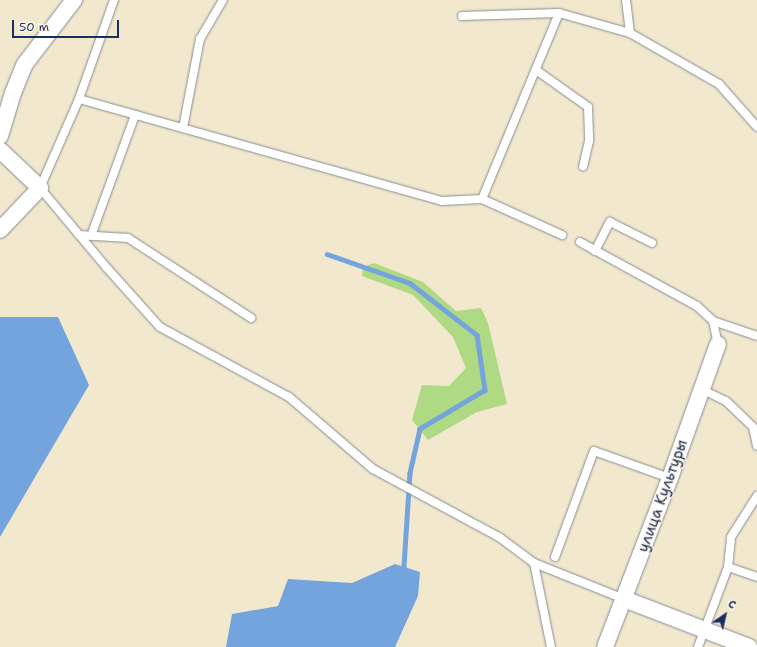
<!DOCTYPE html>
<meta charset="utf-8">
<style>
body{margin:0}
#map{position:relative;width:757px;height:647px;overflow:hidden;background:#f2e8cd;font-family:"Shantell Sans",sans-serif}
div>[style]{position:absolute}
.green>*{inset:0;background:#b0d983}
.water>*{inset:0;background:#74a4de}
.stream>*{height:4.5px;margin:-2.25px;padding:0 2.25px;transform-origin:2.25px;border-radius:2.25px;background:#74a4de}
.roads{filter:drop-shadow(0 0 1px #868c96) drop-shadow(0 0 1px #868c96)}
.lane>*{height:8px;margin:-4px;padding:0 4px;transform-origin:4px;border-radius:4px;background:#fff}
.street>*{height:16px;margin:-8px;padding:0 8px;transform-origin:8px;border-radius:8px;background:#fff}
span{translate:-50% -50%;white-space:nowrap;text-align:center;line-height:1.15;-webkit-text-stroke:3px #fcf5e5;paint-order:stroke}
.street-label{font-size:15px;color:#1b2f5e}
.north{position:absolute;left:705px;top:595px;width:40px;height:40px;-webkit-text-stroke:3px #fcf5e5;paint-order:stroke;rotate:34deg;font-size:11px;font-weight:700;line-height:16px;text-align:center;color:#1b2f5e}
.north::after{content:'';display:block;margin:auto;width:14px;height:18px;background:#1b2f5e;clip-path:polygon(50% 0,100% 100%,50% 72%,0 100%)}
.scale{position:absolute;left:12px;top:20px;width:107px;height:18px;box-sizing:border-box;border:2px solid #1b2f5e;border-top:0;padding-left:5px;font-size:12px;line-height:14px;white-space:nowrap;color:#1b2f5e;-webkit-text-stroke:3px #fcf5e5;paint-order:stroke}
</style>
<div id="map">
<div class="green">
<div style="clip-path:polygon(374px 263px,423px 282px,456px 311px,481px 308px,488px 323px,507px 404px,477px 412px,428px 440px,412px 420px,422px 385px,449px 386px,466px 368px,453px 337px,413px 295px,362px 276px,363px 267px)"></div>
</div>
<div class="water">
<div style="clip-path:polygon(0 317px,58px 317px,89px 385px,0 537px)"></div>
<div style="clip-path:polygon(395px 564px,420px 572px,418px 596px,395px 647px,226px 647px,232px 614px,278px 606px,288px 579px,352px 583px)"></div>
</div>
<div class="stream">
<div style="left:327px;top:254px;width:88px;rotate:19.3deg"></div>
<div style="left:410px;top:283px;width:85px;rotate:37.8deg"></div>
<div style="left:477px;top:335px;width:56px;rotate:81.7deg"></div>
<div style="left:485px;top:390px;width:76px;rotate:149deg"></div>
<div style="left:420px;top:429px;width:45px;rotate:102.8deg"></div>
<div style="left:410px;top:473px;width:94px;rotate:93.7deg"></div>
<div style="left:404px;top:567px;width:4px;rotate:135deg"></div>
</div>
<div class="roads">
<div class="lane">
<div style="left:114px;top:0;width:105px;rotate:109.5deg"></div>
<div style="left:79px;top:99px;width:97px;rotate:113.7deg"></div>
<div style="left:40px;top:188px;width:104px;rotate:50.1deg"></div>
<div style="left:107px;top:268px;width:79px;rotate:48.1deg"></div>
<div style="left:160px;top:327px;width:147px;rotate:28.5deg"></div>
<div style="left:289px;top:397px;width:111px;rotate:40.6deg"></div>
<div style="left:373px;top:469px;width:143px;rotate:28.4deg"></div>
<div style="left:499px;top:537px;width:44px;rotate:36.6deg"></div>
<div style="left:534px;top:563px;width:97px;rotate:21.8deg"></div>
<div style="left:626px;top:0;width:33px;rotate:83deg"></div>
<div style="left:462px;top:16px;width:97px;rotate:-1.8deg"></div>
<div style="left:536px;top:70px;width:64px;rotate:35.4deg"></div>
<div style="left:588px;top:107px;width:34px;rotate:88deg"></div>
<div style="left:589px;top:141px;width:26px;rotate:103deg"></div>
<div style="left:79px;top:99px;width:377px;rotate:15.7deg"></div>
<div style="left:442px;top:201px;width:40px;rotate:-2.9deg"></div>
<div style="left:482px;top:199px;width:88px;rotate:24.2deg"></div>
<div style="left:183px;top:128px;width:91px;rotate:-79.2deg"></div>
<div style="left:200px;top:39px;width:45px;rotate:-59.5deg"></div>
<div style="left:482px;top:199px;width:201px;rotate:-67.5deg"></div>
<div style="left:559px;top:13px;width:74px;rotate:15.7deg"></div>
<div style="left:630px;top:33px;width:103px;rotate:29.8deg"></div>
<div style="left:719px;top:84px;width:57px;rotate:48.5deg"></div>
<div style="left:79px;top:235px;width:49px;rotate:3.5deg"></div>
<div style="left:128px;top:238px;width:147px;rotate:33deg"></div>
<div style="left:91px;top:236px;width:129px;rotate:-70deg"></div>
<div style="left:580px;top:242px;width:133px;rotate:28.7deg"></div>
<div style="left:697px;top:306px;width:22px;rotate:43deg"></div>
<div style="left:713px;top:321px;width:24px;rotate:78deg"></div>
<div style="left:595px;top:251px;width:33px;rotate:-63deg"></div>
<div style="left:610px;top:222px;width:47px;rotate:26.6deg"></div>
<div style="left:713px;top:321px;width:46px;rotate:18.8deg"></div>
<div style="left:701px;top:389px;width:28px;rotate:26deg"></div>
<div style="left:726px;top:401px;width:37px;rotate:44deg"></div>
<div style="left:753px;top:427px;width:19px;rotate:78deg"></div>
<div style="left:555px;top:557px;width:113px;rotate:-69.8deg"></div>
<div style="left:594px;top:451px;width:81px;rotate:19.6deg"></div>
<div style="left:534px;top:563px;width:86px;rotate:78.6deg"></div>
<div style="left:728px;top:567px;width:31px;rotate:19deg"></div>
<div style="left:698px;top:647px;width:85px;rotate:-69.4deg"></div>
<div style="left:728px;top:567px;width:30px;rotate:-84deg"></div>
<div style="left:731px;top:537px;width:49px;rotate:-57.6deg"></div>
</div>
<div class="street">
<div style="left:0;top:136px;width:45px;rotate:-73.2deg"></div>
<div style="left:13px;top:93px;width:31px;rotate:-68deg"></div>
<div style="left:25px;top:64px;width:81px;rotate:-52.6deg"></div>
<div style="left:0;top:150px;width:55px;rotate:43.5deg"></div>
<div style="left:40px;top:188px;width:58px;rotate:133.6deg"></div>
<div style="left:624px;top:599px;width:134px;rotate:21deg"></div>
<div style="left:605px;top:647px;width:181px;rotate:-69deg"></div>
<div style="left:670px;top:478px;width:142px;rotate:-70.3deg"></div>
</div>
</div>
<div class="street-label">
<span style="left:663px;top:496px;rotate:-70deg">улица Культуры</span>
</div>
<div class="north">С</div>
<div class="scale">50 m</div>
</div>
